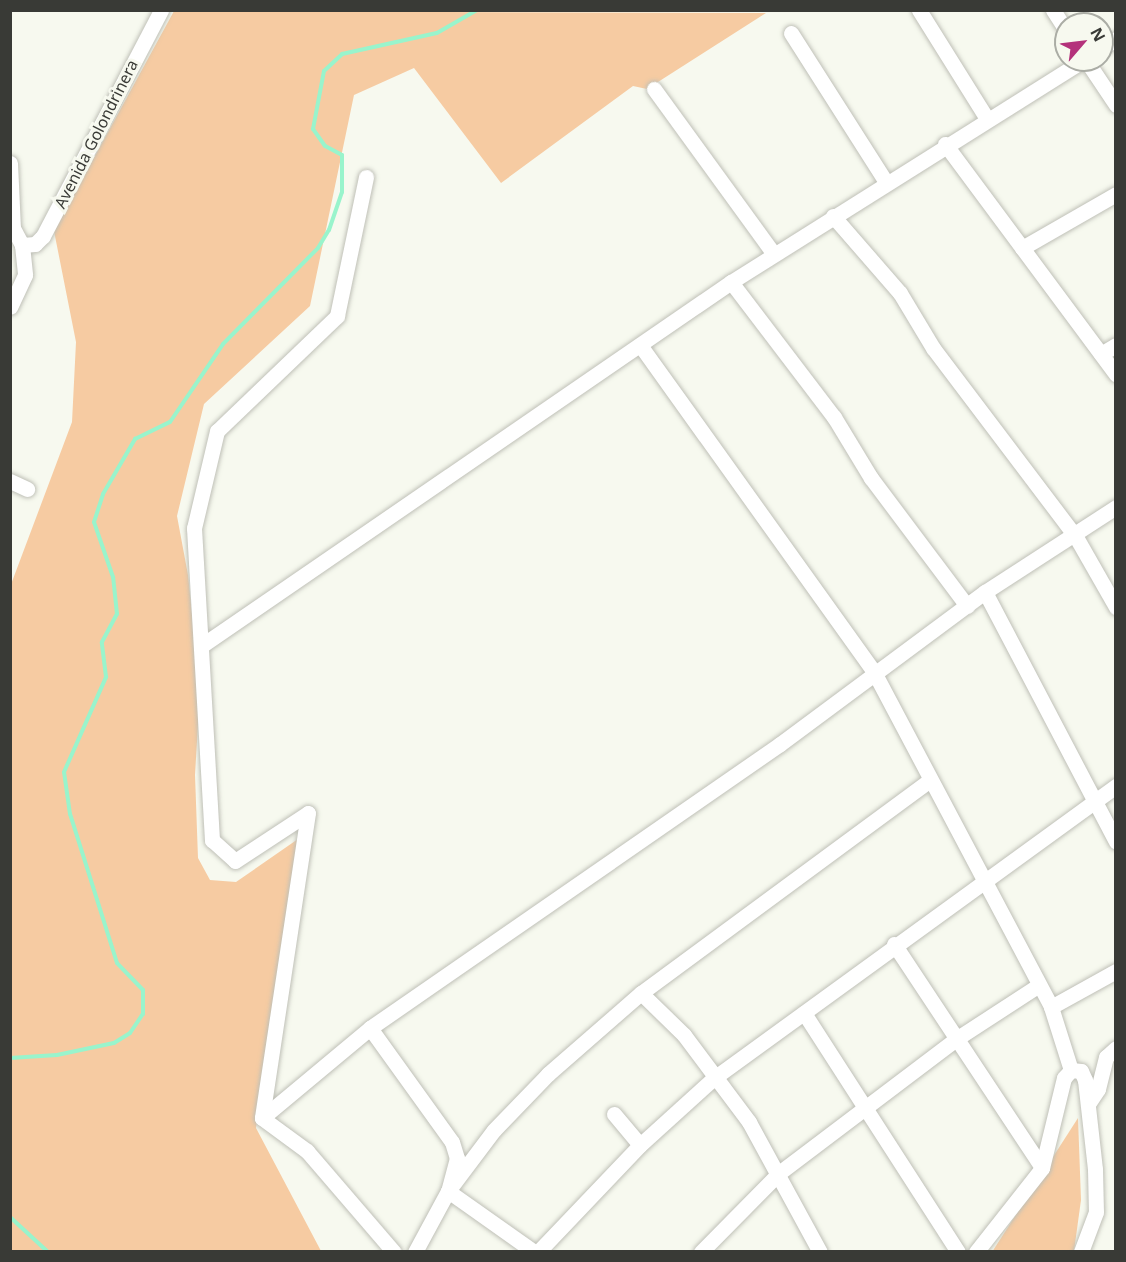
<!DOCTYPE html>
<style>
body{margin:0}
#map{position:relative;width:1126px;height:1262px;overflow:hidden;background:#f7f9ef;font-family:"Noto Sans",sans-serif}
div>[style]{position:absolute}
.green>*{inset:0;background:#f6cba2}
.stream>*{height:4px;margin:-2px;padding:0 2px;transform-origin:2px;border-radius:2px;background:#99f4cc}
.roads{filter:drop-shadow(0 0 2px #bfc0b7) drop-shadow(0 0 2px #bfc0b7)}
.minor>*{height:15px;margin:-7.5px;padding:0 7.5px;transform-origin:7.5px;border-radius:7.5px;background:#fff}
span{translate:-50% -50%;white-space:nowrap;text-align:center;line-height:1.15;-webkit-text-stroke:6px #f7f9ef;paint-order:stroke}
.street-label{font-size:16px;color:#393a36}
.frame{position:absolute;inset:0;border:12px solid #393a36;pointer-events:none}
.north{position:absolute;left:1054px;top:12px;width:60px;height:60px;box-sizing:border-box;background:#f7f9ef;border:2px solid #abada5;border-radius:50%;rotate:62deg;font-size:16px;font-weight:700;line-height:24px;text-align:center;color:#393a36}
.north::after{content:'';display:block;margin:auto;width:21px;height:27px;background:#b4327b;clip-path:polygon(50% 0,100% 100%,50% 72%,0 100%)}
</style>
<div id="map">
<div class="green">
<div style="clip-path:polygon(174px 11px,766px 13px,647px 89px,633px 86px,501px 183px,414px 68px,354px 95px,310px 306px,204px 404px,177px 516px,188px 575px,200px 691px,195px 775px,198px 858px,210px 880px,236px 882px,298px 839px,256px 1128px,321px 1251px,11px 1251px,10px 587px,72px 422px,76px 342px,54px 231px)"></div>
<div style="clip-path:polygon(1078px 1118px,1081px 1200px,1074px 1251px,992px 1252px)"></div>
</div>
<div class="stream">
<div style="left:10px;top:1058px;width:47px;rotate:-3.7deg"></div>
<div style="left:57px;top:1055px;width:58px;rotate:-11.9deg"></div>
<div style="left:114px;top:1043px;width:19px;rotate:-32deg"></div>
<div style="left:130px;top:1033px;width:23px;rotate:-56deg"></div>
<div style="left:143px;top:1014px;width:24px;rotate:-90deg"></div>
<div style="left:143px;top:990px;width:37px;rotate:-134deg"></div>
<div style="left:117px;top:963px;width:156px;rotate:-107.5deg"></div>
<div style="left:70px;top:814px;width:42px;rotate:-98.1deg"></div>
<div style="left:64px;top:772px;width:104px;rotate:-66.1deg"></div>
<div style="left:106px;top:677px;width:35px;rotate:-97deg"></div>
<div style="left:102px;top:642px;width:32px;rotate:-62deg"></div>
<div style="left:117px;top:614px;width:37px;rotate:-96deg"></div>
<div style="left:113px;top:577px;width:58px;rotate:-109.1deg"></div>
<div style="left:94px;top:522px;width:29px;rotate:-72deg"></div>
<div style="left:103px;top:494px;width:64px;rotate:-59.8deg"></div>
<div style="left:135px;top:439px;width:39px;rotate:-26deg"></div>
<div style="left:170px;top:422px;width:94px;rotate:-55.8deg"></div>
<div style="left:223px;top:344px;width:135px;rotate:-45.3deg"></div>
<div style="left:318px;top:248px;width:21px;rotate:-59deg"></div>
<div style="left:329px;top:230px;width:40px;rotate:-71.1deg"></div>
<div style="left:342px;top:192px;width:37px;rotate:-90deg"></div>
<div style="left:342px;top:155px;width:19px;rotate:-152deg"></div>
<div style="left:325px;top:146px;width:21px;rotate:-125deg"></div>
<div style="left:313px;top:129px;width:59px;rotate:-79.3deg"></div>
<div style="left:324px;top:71px;width:25px;rotate:-43deg"></div>
<div style="left:342px;top:54px;width:97px;rotate:-12.5deg"></div>
<div style="left:437px;top:33px;width:46px;rotate:-29.9deg"></div>
<div style="left:10px;top:1217px;width:52px;rotate:42.6deg"></div>
</div>
<div class="roads">
<div class="minor">
<div style="left:919px;top:10px;width:128px;rotate:58deg"></div>
<div style="left:1053px;top:10px;width:24px;rotate:57deg"></div>
<div style="left:791px;top:33px;width:177px;rotate:57.5deg"></div>
<div style="left:1102px;top:48px;width:17px;rotate:-33deg"></div>
<div style="left:1086px;top:60px;width:54px;rotate:56.3deg"></div>
<div style="left:654px;top:89px;width:204px;rotate:54deg"></div>
<div style="left:945px;top:144px;width:287px;rotate:53.4deg"></div>
<div style="left:10px;top:163px;width:65px;rotate:87.4deg"></div>
<div style="left:13px;top:228px;width:19px;rotate:62deg"></div>
<div style="left:22px;top:245px;width:30px;rotate:84deg"></div>
<div style="left:25px;top:275px;width:35px;rotate:115deg"></div>
<div style="left:366px;top:177px;width:142px;rotate:101.8deg"></div>
<div style="left:337px;top:316px;width:166px;rotate:136.2deg"></div>
<div style="left:217px;top:431px;width:100px;rotate:103.3deg"></div>
<div style="left:194px;top:528px;width:313px;rotate:86.7deg"></div>
<div style="left:212px;top:840px;width:31px;rotate:42deg"></div>
<div style="left:235px;top:861px;width:87px;rotate:-33.3deg"></div>
<div style="left:308px;top:813px;width:308px;rotate:98.6deg"></div>
<div style="left:262px;top:1118px;width:56px;rotate:36.3deg"></div>
<div style="left:307px;top:1151px;width:133px;rotate:49.3deg"></div>
<div style="left:833px;top:216px;width:102px;rotate:49deg"></div>
<div style="left:900px;top:293px;width:64px;rotate:59deg"></div>
<div style="left:933px;top:348px;width:237px;rotate:52.9deg"></div>
<div style="left:1076px;top:537px;width:81px;rotate:60.3deg"></div>
<div style="left:22px;top:245px;width:13px;rotate:-4deg"></div>
<div style="left:35px;top:244px;width:11px;rotate:-45deg"></div>
<div style="left:43px;top:236px;width:255px;rotate:-62.4deg"></div>
<div style="left:1022px;top:248px;width:108px;rotate:-29.9deg"></div>
<div style="left:731px;top:282px;width:170px;rotate:52.7deg"></div>
<div style="left:834px;top:417px;width:71px;rotate:58.8deg"></div>
<div style="left:871px;top:478px;width:160px;rotate:53.1deg"></div>
<div style="left:640px;top:345px;width:402px;rotate:54.4deg"></div>
<div style="left:874px;top:672px;width:379px;rotate:62.1deg"></div>
<div style="left:1051px;top:1007px;width:66px;rotate:72.4deg"></div>
<div style="left:1101px;top:354px;width:17px;rotate:-31deg"></div>
<div style="left:10px;top:481px;width:19px;rotate:25deg"></div>
<div style="left:985px;top:592px;width:282px;rotate:62.3deg"></div>
<div style="left:201px;top:646px;width:643px;rotate:-34.48deg"></div>
<div style="left:731px;top:282px;width:417px;rotate:-32.2deg"></div>
<div style="left:894px;top:944px;width:268px;rotate:56.5deg"></div>
<div style="left:641px;top:993px;width:60px;rotate:44.3deg"></div>
<div style="left:684px;top:1035px;width:109px;rotate:53.2deg"></div>
<div style="left:749px;top:1122px;width:148px;rotate:61.4deg"></div>
<div style="left:1051px;top:1007px;width:74px;rotate:-29deg"></div>
<div style="left:804px;top:1013px;width:284px;rotate:57.2deg"></div>
<div style="left:370px;top:1028px;width:140px;rotate:54.3deg"></div>
<div style="left:452px;top:1142px;width:17px;rotate:73deg"></div>
<div style="left:457px;top:1158px;width:34px;rotate:105deg"></div>
<div style="left:448px;top:1191px;width:105px;rotate:35.3deg"></div>
<div style="left:1088px;top:1104px;width:18px;rotate:-56deg"></div>
<div style="left:1098px;top:1089px;width:33px;rotate:-76deg"></div>
<div style="left:1106px;top:1057px;width:13px;rotate:-42deg"></div>
<div style="left:614px;top:1114px;width:40px;rotate:50deg"></div>
<div style="left:262px;top:1118px;width:141px;rotate:-39.8deg"></div>
<div style="left:370px;top:1028px;width:499px;rotate:-34.7deg"></div>
<div style="left:780px;top:744px;width:255px;rotate:-36.6deg"></div>
<div style="left:985px;top:592px;width:156px;rotate:-33deg"></div>
<div style="left:415px;top:1252px;width:69px;rotate:-61.6deg"></div>
<div style="left:448px;top:1191px;width:76px;rotate:-53deg"></div>
<div style="left:494px;top:1130px;width:78px;rotate:-46deg"></div>
<div style="left:548px;top:1074px;width:123px;rotate:-41.1deg"></div>
<div style="left:641px;top:993px;width:359px;rotate:-36.4deg"></div>
<div style="left:538px;top:1252px;width:148px;rotate:-46.4deg"></div>
<div style="left:640px;top:1145px;width:100px;rotate:-42.2deg"></div>
<div style="left:714px;top:1078px;width:497px;rotate:-36deg"></div>
<div style="left:701px;top:1252px;width:111px;rotate:-45.4deg"></div>
<div style="left:779px;top:1173px;width:222px;rotate:-37.1deg"></div>
<div style="left:956px;top:1039px;width:99px;rotate:-33deg"></div>
<div style="left:976px;top:1252px;width:107px;rotate:-51.8deg"></div>
<div style="left:1042px;top:1168px;width:93px;rotate:-76.3deg"></div>
<div style="left:1064px;top:1078px;width:11px;rotate:-49deg"></div>
<div style="left:1071px;top:1070px;width:10px;rotate:6deg"></div>
<div style="left:1081px;top:1071px;width:10px;rotate:66deg"></div>
<div style="left:1085px;top:1080px;width:90px;rotate:83.6deg"></div>
<div style="left:1095px;top:1169px;width:43px;rotate:88.7deg"></div>
<div style="left:1096px;top:1212px;width:43px;rotate:110.6deg"></div>
</div>
</div>
<div class="street-label">
<span style="left:96px;top:134px;rotate:-63deg">Avenida Golondrinera</span>
</div>
<div class="frame"></div>
<div class="north">N</div>
</div>
